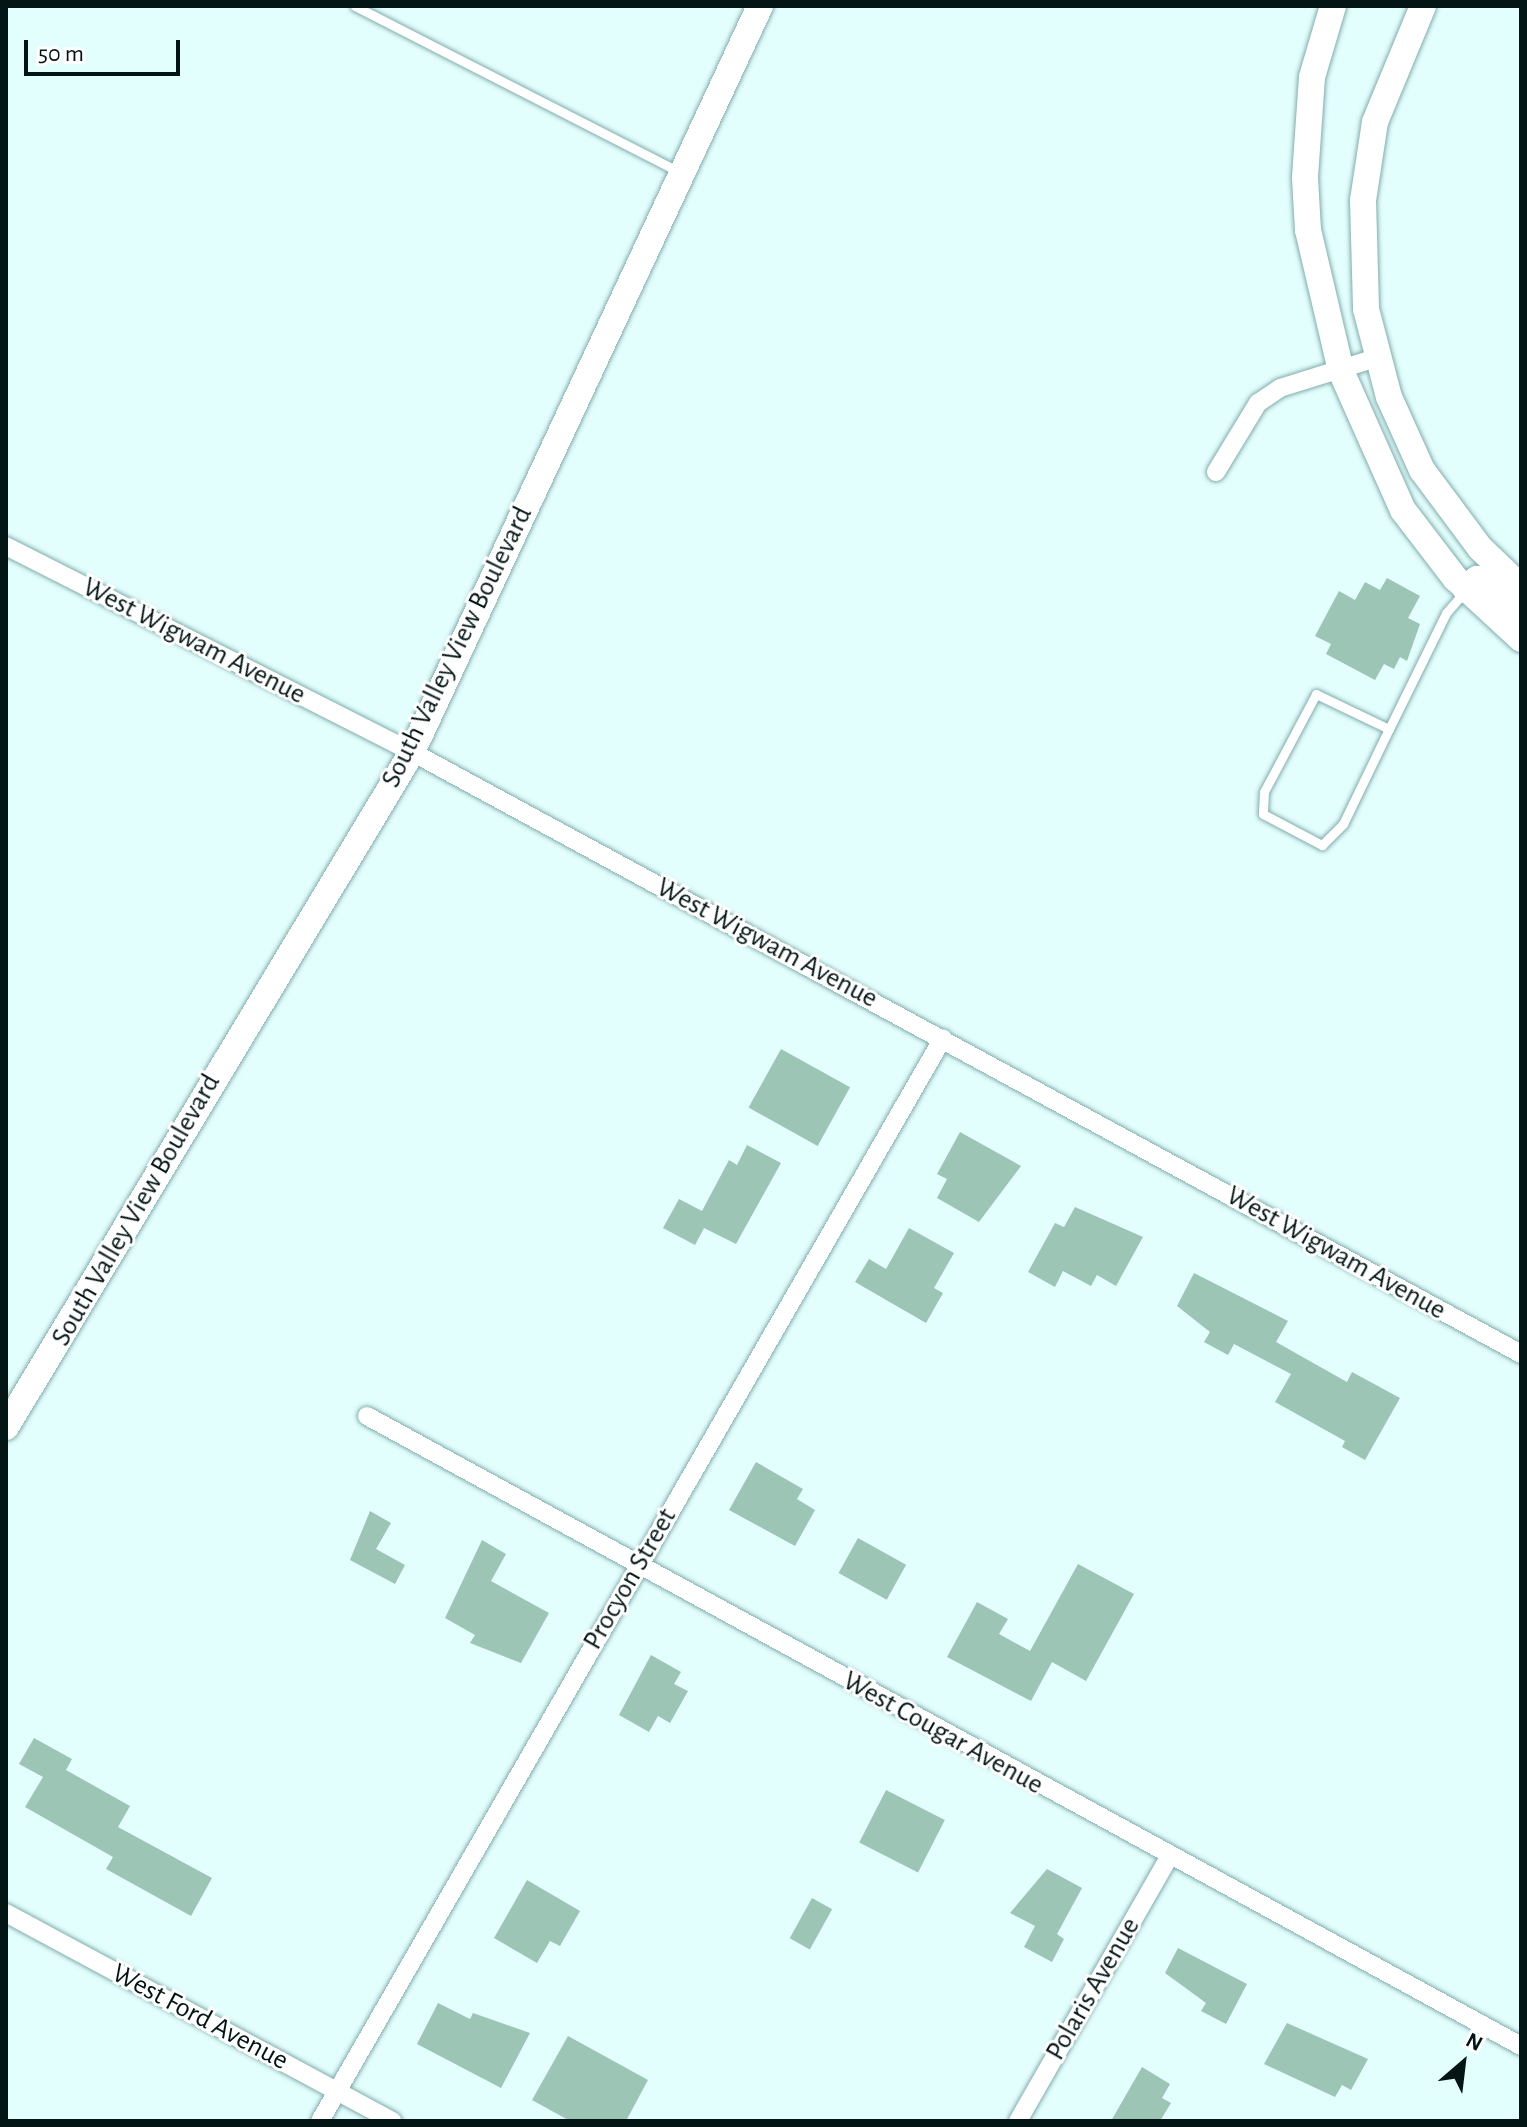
<!DOCTYPE html>
<style>
body{margin:0}
#map{position:relative;width:1527px;height:2127px;overflow:hidden;background:#e2fefd;font-family:"Alegreya Sans",sans-serif}
div>[style]{position:absolute}
.building>*{inset:0;background:#9cc5b6;transform-origin:0 0}
.roads{filter:drop-shadow(0 0 2px #80adac) drop-shadow(0 0 2px #80adac)}
.lane>*{height:9px;margin:-4.5px;padding:0 4.5px;transform-origin:4.5px;border-radius:4.5px;background:#fff}
.street>*{height:18px;margin:-9px;padding:0 9px;transform-origin:9px;border-radius:9px;background:#fff}
.secondary>*{height:26px;margin:-13px;padding:0 13px;transform-origin:13px;border-radius:13px;background:#fff}
span{translate:-50% -50%;white-space:nowrap;text-align:center;line-height:1.15;-webkit-text-stroke:6px #fff;paint-order:stroke}
.street-label{font-size:28px;color:#041515}
.frame{position:absolute;inset:0;border:8px solid #041515;pointer-events:none}
.north{position:absolute;left:1423px;top:2023px;width:80px;height:80px;-webkit-text-stroke:6px #fff;paint-order:stroke;rotate:28deg;font-size:22px;font-weight:700;line-height:32px;text-align:center;color:#041515}
.north::after{content:'';display:block;margin:auto;width:28px;height:36px;background:#041515;clip-path:polygon(50% 0,100% 100%,50% 72%,0 100%)}
.scale{position:absolute;left:24px;top:40px;width:156px;height:36px;box-sizing:border-box;border:4px solid #041515;border-top:0;padding-left:10px;font-size:24px;line-height:28px;white-space:nowrap;color:#041515;-webkit-text-stroke:6px #fff;paint-order:stroke}
</style>
<div id="map">
<div class="building">
<div style="clip-path:polygon(1387px 578px,1420px 596px,1408px 618px,1420px 624px,1407px 661px,1400px 657px,1394px 669px,1384px 664px,1375px 680px,1326px 654px,1331px 644px,1315px 636px,1339px 591px,1355px 600px,1365px 582px,1380px 590px)"></div>
<div style="left:781px;top:1049px;width:79px;height:67px;rotate:29deg"></div>
<div style="clip-path:polygon(960px 1132px,1021px 1166px,979px 1222px,937px 1198px,947px 1179px,937px 1174px)"></div>
<div style="clip-path:polygon(747px 1145px,781px 1163px,736px 1244px,704px 1228px,695px 1245px,663px 1228px,679px 1199px,702px 1211px,729px 1160px,737px 1165px)"></div>
<div style="clip-path:polygon(1075px 1207px,1143px 1237px,1116px 1286px,1097px 1275px,1091px 1286px,1063px 1271px,1055px 1287px,1028px 1272px,1055px 1223px,1064px 1227px)"></div>
<div style="clip-path:polygon(909px 1228px,954px 1253px,934px 1288px,943px 1293px,926px 1323px,855px 1282px,869px 1259px,886px 1269px)"></div>
<div style="clip-path:polygon(1194px 1273px,1288px 1321px,1276px 1342px,1347px 1382px,1352px 1372px,1400px 1398px,1365px 1460px,1342px 1447px,1345px 1441px,1275px 1402px,1291px 1374px,1234px 1344px,1228px 1355px,1204px 1342px,1210px 1332px,1177px 1306px)"></div>
<div style="clip-path:polygon(756px 1462px,803px 1489px,797px 1499px,815px 1510px,795px 1546px,729px 1510px)"></div>
<div style="clip-path:polygon(370px 1511px,391px 1523px,376px 1549px,405px 1565px,395px 1584px,350px 1560px)"></div>
<div style="left:858px;top:1538px;width:55px;height:40px;rotate:29deg"></div>
<div style="clip-path:polygon(482px 1540px,506px 1554px,491px 1581px,549px 1613px,521px 1663px,470px 1643px,475px 1635px,445px 1618px)"></div>
<div style="clip-path:polygon(1078px 1564px,1134px 1594px,1086px 1681px,1052px 1662px,1031px 1701px,947px 1657px,977px 1602px,1008px 1619px,999px 1634px,1030px 1651px)"></div>
<div style="clip-path:polygon(651px 1655px,681px 1672px,674px 1684px,688px 1691px,670px 1723px,658px 1716px,649px 1732px,619px 1715px)"></div>
<div style="clip-path:polygon(34px 1738px,72px 1759px,66px 1770px,130px 1806px,118px 1827px,212px 1878px,191px 1916px,106px 1869px,113px 1857px,25px 1807px,43px 1777px,19px 1764px)"></div>
<div style="left:886px;top:1790px;width:66px;height:59px;rotate:27deg"></div>
<div style="clip-path:polygon(1047px 1869px,1082px 1888px,1057px 1934px,1064px 1939px,1052px 1962px,1024px 1947px,1035px 1926px,1010px 1913px)"></div>
<div style="clip-path:polygon(527px 1880px,580px 1911px,560px 1946px,550px 1941px,537px 1963px,494px 1938px)"></div>
<div style="left:812px;top:1898px;width:23px;height:46px;rotate:29deg"></div>
<div style="clip-path:polygon(1178px 1948px,1247px 1984px,1226px 2024px,1201px 2011px,1206px 2003px,1165px 1973px)"></div>
<div style="clip-path:polygon(438px 2003px,470px 2019px,473px 2013px,530px 2033px,501px 2088px,417px 2044px)"></div>
<div style="clip-path:polygon(1287px 2023px,1368px 2059px,1351px 2090px,1342px 2085px,1335px 2097px,1264px 2064px)"></div>
<div style="clip-path:polygon(568px 2036px,648px 2080px,626px 2121px,570px 2121px,532px 2100px)"></div>
<div style="clip-path:polygon(1142px 2067px,1170px 2084px,1162px 2098px,1171px 2103px,1160px 2121px,1111px 2121px)"></div>
</div>
<div class="roads">
<div class="lane">
<div style="left:355px;top:6px;width:365px;rotate:27.1deg"></div>
<div style="left:1389px;top:729px;width:81px;rotate:-154.4deg"></div>
<div style="left:1316px;top:694px;width:111px;rotate:118deg"></div>
<div style="left:1264px;top:792px;width:22px;rotate:93deg"></div>
<div style="left:1263px;top:814px;width:67px;rotate:27.7deg"></div>
<div style="left:1322px;top:845px;width:30px;rotate:-45deg"></div>
<div style="left:1343px;top:824px;width:106px;rotate:-64.2deg"></div>
<div style="left:1389px;top:729px;width:129px;rotate:-63.8deg"></div>
<div style="left:1446px;top:613px;width:28px;rotate:-49deg"></div>
</div>
<div class="street">
<div style="left:1216px;top:472px;width:81px;rotate:-58.7deg"></div>
<div style="left:1258px;top:403px;width:27px;rotate:-34deg"></div>
<div style="left:1280px;top:388px;width:101px;rotate:-17.4deg"></div>
<div style="left:6px;top:546px;width:455px;rotate:26.9deg"></div>
<div style="left:412px;top:752px;width:1262px;rotate:28.49deg"></div>
<div style="left:367px;top:1416px;width:1315px;rotate:28.63deg"></div>
<div style="left:6px;top:1913px;width:439px;rotate:28.3deg"></div>
<div style="left:320px;top:2121px;width:1249px;rotate:-60.09deg"></div>
<div style="left:1018px;top:2121px;width:304px;rotate:-60.2deg"></div>
</div>
<div class="secondary">
<div style="left:1333px;top:6px;width:74px;rotate:106.5deg"></div>
<div style="left:1312px;top:77px;width:101px;rotate:94deg"></div>
<div style="left:1305px;top:178px;width:52px;rotate:86.7deg"></div>
<div style="left:1308px;top:230px;width:145px;rotate:76.8deg"></div>
<div style="left:1341px;top:371px;width:152px;rotate:66deg"></div>
<div style="left:1403px;top:510px;width:86px;rotate:52.6deg"></div>
<div style="left:1455px;top:578px;width:90px;rotate:42.7deg"></div>
<div style="left:1423px;top:6px;width:126px;rotate:112.5deg"></div>
<div style="left:1375px;top:122px;width:79px;rotate:98.7deg"></div>
<div style="left:1363px;top:200px;width:109px;rotate:88.4deg"></div>
<div style="left:1366px;top:309px;width:91px;rotate:75.4deg"></div>
<div style="left:1389px;top:397px;width:80px;rotate:65.7deg"></div>
<div style="left:1422px;top:470px;width:97px;rotate:53.4deg"></div>
<div style="left:1480px;top:548px;width:57px;rotate:43.6deg"></div>
<div style="left:1466px;top:590px;width:16px;rotate:-45deg"></div>
<div style="left:1477px;top:579px;width:9px;rotate:18deg"></div>
<div style="left:1486px;top:582px;width:45px;rotate:39.6deg"></div>
<div style="left:6px;top:1427px;width:788px;rotate:-58.97deg"></div>
<div style="left:412px;top:752px;width:823px;rotate:-64.99deg"></div>
</div>
</div>
<div class="street-label">
<span style="left:194px;top:641px;rotate:27deg">West Wigwam Avenue</span>
<span style="left:457px;top:647px;rotate:-64deg">South Valley View Boulevard</span>
<span style="left:767px;top:943px;rotate:28deg">West Wigwam Avenue</span>
<span style="left:136px;top:1210px;rotate:-60deg">South Valley View Boulevard</span>
<span style="left:1336px;top:1253px;rotate:29deg">West Wigwam Avenue</span>
<span style="left:630px;top:1579px;rotate:-60deg">Procyon Street</span>
<span style="left:943px;top:1733px;rotate:29deg">West Cougar Avenue</span>
<span style="left:1093px;top:1989px;rotate:-60deg">Polaris Avenue</span>
<span style="left:200px;top:2017px;rotate:28deg">West Ford Avenue</span>
</div>
<div class="frame"></div>
<div class="north">N</div>
<div class="scale">50 m</div>
</div>
